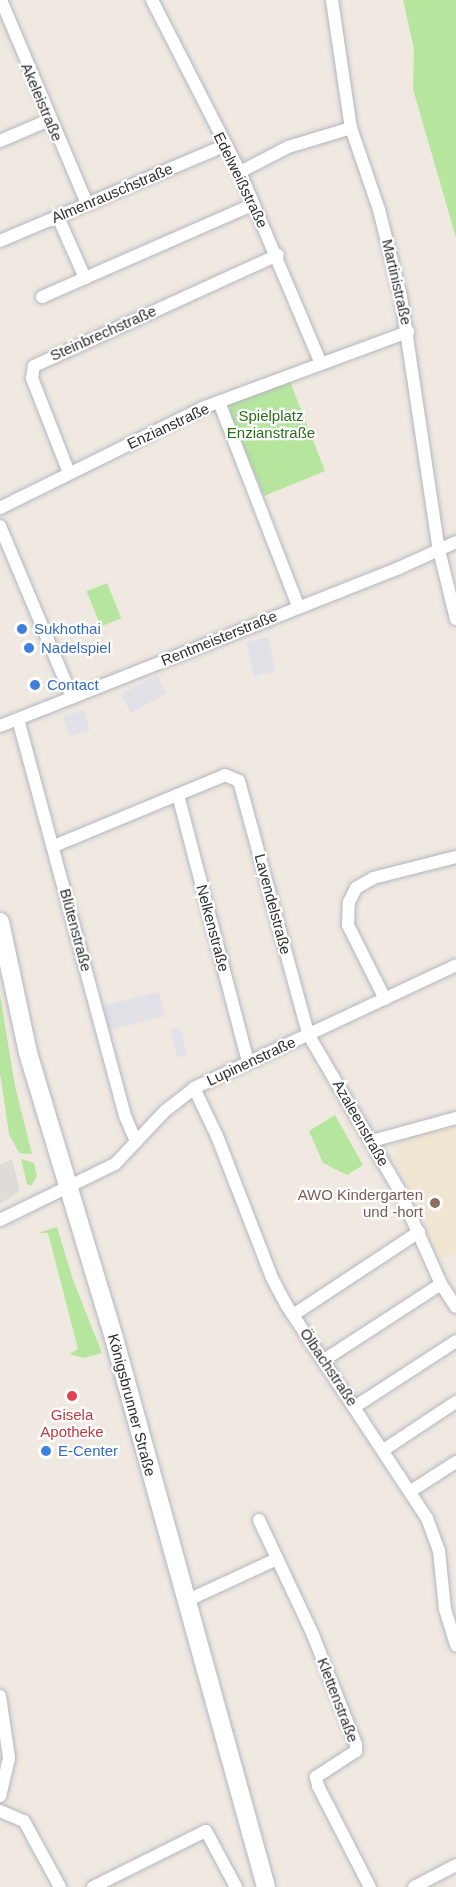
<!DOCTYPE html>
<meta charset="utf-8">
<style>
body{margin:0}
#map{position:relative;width:456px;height:1887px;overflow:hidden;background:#efe9e1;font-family:Helvetica,sans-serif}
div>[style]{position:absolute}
.industrial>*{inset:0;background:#e3e1e8;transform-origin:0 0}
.education>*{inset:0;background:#f0e6d1}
.green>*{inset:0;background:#b6e59e;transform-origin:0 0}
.plaza>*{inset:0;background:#dfdcd8}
.roads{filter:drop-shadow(0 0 2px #b4b7c1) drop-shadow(0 0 2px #b4b7c1)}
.street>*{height:12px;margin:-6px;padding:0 6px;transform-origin:6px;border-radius:6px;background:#fff}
.secondary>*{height:18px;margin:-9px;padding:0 9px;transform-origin:9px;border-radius:9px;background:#fff}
.dots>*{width:16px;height:16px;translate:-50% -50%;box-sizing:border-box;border:3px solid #fff;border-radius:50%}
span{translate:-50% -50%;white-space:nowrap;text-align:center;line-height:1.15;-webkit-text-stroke:4.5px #fff;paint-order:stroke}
.street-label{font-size:15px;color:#2e2e2e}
.park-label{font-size:15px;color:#2c6e1b}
.shop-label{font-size:15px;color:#366cbe}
.left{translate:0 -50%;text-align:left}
.education-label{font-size:15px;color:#785e54}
.right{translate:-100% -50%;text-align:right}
.health-label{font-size:15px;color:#be3a42}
</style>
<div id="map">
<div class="industrial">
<div style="left:268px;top:637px;width:35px;height:22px;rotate:77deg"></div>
<div style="left:157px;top:675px;width:21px;height:41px;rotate:62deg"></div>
<div style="left:84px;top:710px;width:21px;height:22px;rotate:73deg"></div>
<div style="left:159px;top:992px;width:25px;height:58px;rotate:76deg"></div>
<div style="left:180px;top:1027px;width:29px;height:10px;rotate:76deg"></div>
</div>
<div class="education">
<div style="clip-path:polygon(456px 1126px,456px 1253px,441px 1259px,395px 1159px,397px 1142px)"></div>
</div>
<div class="green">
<div style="clip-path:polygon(403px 0,456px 0,456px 238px,413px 89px,414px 49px)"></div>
<div style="clip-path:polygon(289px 379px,325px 471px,264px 496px,230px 413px,230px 403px)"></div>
<div style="left:107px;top:583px;width:38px;height:22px;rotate:68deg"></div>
<div style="clip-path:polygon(0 995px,15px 1086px,32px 1154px,19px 1153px,9px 1134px,0 1073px)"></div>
<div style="clip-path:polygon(335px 1115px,363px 1165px,347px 1175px,323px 1163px,309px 1131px)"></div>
<div style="clip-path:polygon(21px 1159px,34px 1163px,37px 1176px,31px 1186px,27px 1184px)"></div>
<div style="clip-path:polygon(57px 1227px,73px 1280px,102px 1353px,83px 1358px,70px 1354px,78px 1349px,48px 1233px,38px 1233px)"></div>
</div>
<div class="plaza">
<div style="clip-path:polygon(12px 1159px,20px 1191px,0 1204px,0 1165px)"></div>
</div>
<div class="roads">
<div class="street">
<div style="left:1px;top:0;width:221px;rotate:67.1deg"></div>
<div style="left:152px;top:0;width:193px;rotate:62.9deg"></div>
<div style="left:240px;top:172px;width:208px;rotate:67.1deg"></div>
<div style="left:332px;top:0;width:129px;rotate:81.6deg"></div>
<div style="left:351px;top:128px;width:87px;rotate:71.1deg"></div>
<div style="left:379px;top:210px;width:90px;rotate:75.8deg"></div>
<div style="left:401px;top:297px;width:256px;rotate:81.5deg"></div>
<div style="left:439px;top:550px;width:71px;rotate:76.2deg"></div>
<div style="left:0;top:141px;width:53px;rotate:-23.2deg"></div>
<div style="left:240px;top:172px;width:54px;rotate:-27.5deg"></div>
<div style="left:288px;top:147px;width:66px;rotate:-16.8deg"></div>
<div style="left:58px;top:217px;width:67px;rotate:66.1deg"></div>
<div style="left:85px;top:278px;width:184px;rotate:-23.6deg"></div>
<div style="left:0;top:241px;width:243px;rotate:-23deg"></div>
<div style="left:42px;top:297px;width:47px;rotate:-23.8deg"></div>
<div style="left:219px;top:402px;width:219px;rotate:68.8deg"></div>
<div style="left:69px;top:473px;width:102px;rotate:-111.3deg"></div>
<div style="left:32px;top:378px;width:12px;rotate:-81deg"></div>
<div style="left:34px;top:366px;width:268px;rotate:-24.5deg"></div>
<div style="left:0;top:508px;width:225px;rotate:-26.3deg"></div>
<div style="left:202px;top:408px;width:220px;rotate:-20.3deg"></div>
<div style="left:0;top:526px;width:186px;rotate:67.2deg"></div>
<div style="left:18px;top:719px;width:413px;rotate:74.9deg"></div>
<div style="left:126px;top:1118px;width:25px;rotate:67deg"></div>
<div style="left:0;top:726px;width:429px;rotate:-21.6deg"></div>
<div style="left:399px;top:568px;width:63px;rotate:-24.5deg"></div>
<div style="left:178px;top:795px;width:275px;rotate:75.3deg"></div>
<div style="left:54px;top:846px;width:185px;rotate:-22.5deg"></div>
<div style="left:225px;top:775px;width:15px;rotate:23deg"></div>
<div style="left:239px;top:781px;width:262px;rotate:74.7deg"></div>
<div style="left:308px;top:1034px;width:181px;rotate:59.7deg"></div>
<div style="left:399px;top:1190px;width:103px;rotate:65.9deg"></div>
<div style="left:441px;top:1284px;width:140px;rotate:147deg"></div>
<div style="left:385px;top:999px;width:83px;rotate:-116.6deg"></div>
<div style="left:348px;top:925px;width:23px;rotate:-88deg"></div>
<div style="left:349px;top:902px;width:16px;rotate:-63deg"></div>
<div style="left:356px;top:888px;width:20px;rotate:-30deg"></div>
<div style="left:373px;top:878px;width:86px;rotate:-14.2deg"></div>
<div style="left:194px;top:1088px;width:53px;rotate:64.4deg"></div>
<div style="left:217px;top:1136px;width:152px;rotate:68.8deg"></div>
<div style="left:272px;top:1278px;width:32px;rotate:62deg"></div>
<div style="left:287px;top:1306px;width:254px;rotate:56.6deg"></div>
<div style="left:427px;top:1518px;width:35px;rotate:70deg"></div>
<div style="left:439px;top:1551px;width:58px;rotate:84.1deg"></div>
<div style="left:445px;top:1609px;width:38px;rotate:73deg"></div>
<div style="left:372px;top:1141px;width:87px;rotate:-15.3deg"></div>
<div style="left:0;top:1220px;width:128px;rotate:-26deg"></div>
<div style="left:115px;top:1164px;width:73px;rotate:-46.7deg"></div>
<div style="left:165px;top:1111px;width:37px;rotate:-38deg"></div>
<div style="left:194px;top:1088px;width:289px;rotate:-25.1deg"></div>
<div style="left:441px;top:1284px;width:27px;rotate:57deg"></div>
<div style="left:293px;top:1315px;width:151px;rotate:-33.4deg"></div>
<div style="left:356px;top:1406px;width:119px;rotate:-33deg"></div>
<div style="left:385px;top:1449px;width:85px;rotate:-33.5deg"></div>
<div style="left:411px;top:1491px;width:54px;rotate:-32.8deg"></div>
<div style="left:259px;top:1520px;width:127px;rotate:64.8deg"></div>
<div style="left:313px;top:1635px;width:117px;rotate:68.5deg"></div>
<div style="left:356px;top:1744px;width:7px;rotate:90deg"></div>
<div style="left:356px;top:1751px;width:48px;rotate:147deg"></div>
<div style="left:316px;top:1777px;width:9px;rotate:77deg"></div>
<div style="left:318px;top:1786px;width:114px;rotate:62.8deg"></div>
<div style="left:186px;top:1601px;width:100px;rotate:-24.8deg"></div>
<div style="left:0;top:1696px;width:63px;rotate:81.7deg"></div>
<div style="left:9px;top:1758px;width:39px;rotate:103deg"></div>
<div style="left:0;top:1811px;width:26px;rotate:23deg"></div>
<div style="left:24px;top:1821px;width:75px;rotate:61.4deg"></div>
<div style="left:93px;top:1887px;width:126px;rotate:-26.4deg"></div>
<div style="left:206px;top:1831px;width:64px;rotate:61.8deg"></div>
<div style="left:414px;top:1887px;width:47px;rotate:-27.6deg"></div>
</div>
<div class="secondary">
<div style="left:0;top:922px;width:134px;rotate:77.9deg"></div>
<div style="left:28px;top:1053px;width:298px;rotate:73.2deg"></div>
<div style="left:114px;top:1338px;width:570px;rotate:74.52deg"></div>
</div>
</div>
<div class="dots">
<div style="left:22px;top:629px;background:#3f7fe0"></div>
<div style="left:29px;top:648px;background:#3f7fe0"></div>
<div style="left:35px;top:685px;background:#3f7fe0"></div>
<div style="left:435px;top:1203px;background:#8d6e63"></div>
<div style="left:72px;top:1396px;background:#e0444e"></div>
<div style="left:46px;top:1451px;background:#3f7fe0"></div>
</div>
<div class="street-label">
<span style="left:42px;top:102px;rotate:67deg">Akeleistraße</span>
<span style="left:241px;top:180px;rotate:64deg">Edelweißstraße</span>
<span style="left:112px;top:193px;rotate:-23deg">Almenrauschstraße</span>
<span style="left:397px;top:282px;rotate:77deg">Martinistraße</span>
<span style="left:103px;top:333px;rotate:-24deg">Steinbrechstraße</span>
<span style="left:168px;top:426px;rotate:-25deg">Enzianstraße</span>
<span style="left:219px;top:638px;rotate:-22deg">Rentmeisterstraße</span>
<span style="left:273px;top:904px;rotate:75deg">Lavendelstraße</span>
<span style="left:213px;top:928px;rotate:75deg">Nelkenstraße</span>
<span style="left:76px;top:930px;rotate:75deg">Blütenstraße</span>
<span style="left:251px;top:1061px;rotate:-25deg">Lupinenstraße</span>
<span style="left:361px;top:1123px;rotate:60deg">Azaleenstraße</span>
<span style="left:329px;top:1367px;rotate:56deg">Ölbachstraße</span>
<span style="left:132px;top:1405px;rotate:75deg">Königsbrunner Straße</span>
<span style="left:338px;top:1700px;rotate:69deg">Klettenstraße</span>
</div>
<div class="park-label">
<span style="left:271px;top:424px">Spielplatz<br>Enzianstraße</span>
</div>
<div class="shop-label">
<span class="left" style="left:34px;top:629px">Sukhothai</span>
<span class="left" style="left:41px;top:648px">Nadelspiel</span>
<span class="left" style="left:47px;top:685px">Contact</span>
<span class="left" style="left:58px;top:1451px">E-Center</span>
</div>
<div class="education-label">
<span class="right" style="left:423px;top:1203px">AWO Kindergarten<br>und -hort</span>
</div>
<div class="health-label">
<span style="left:72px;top:1423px">Gisela<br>Apotheke</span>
</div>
</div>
